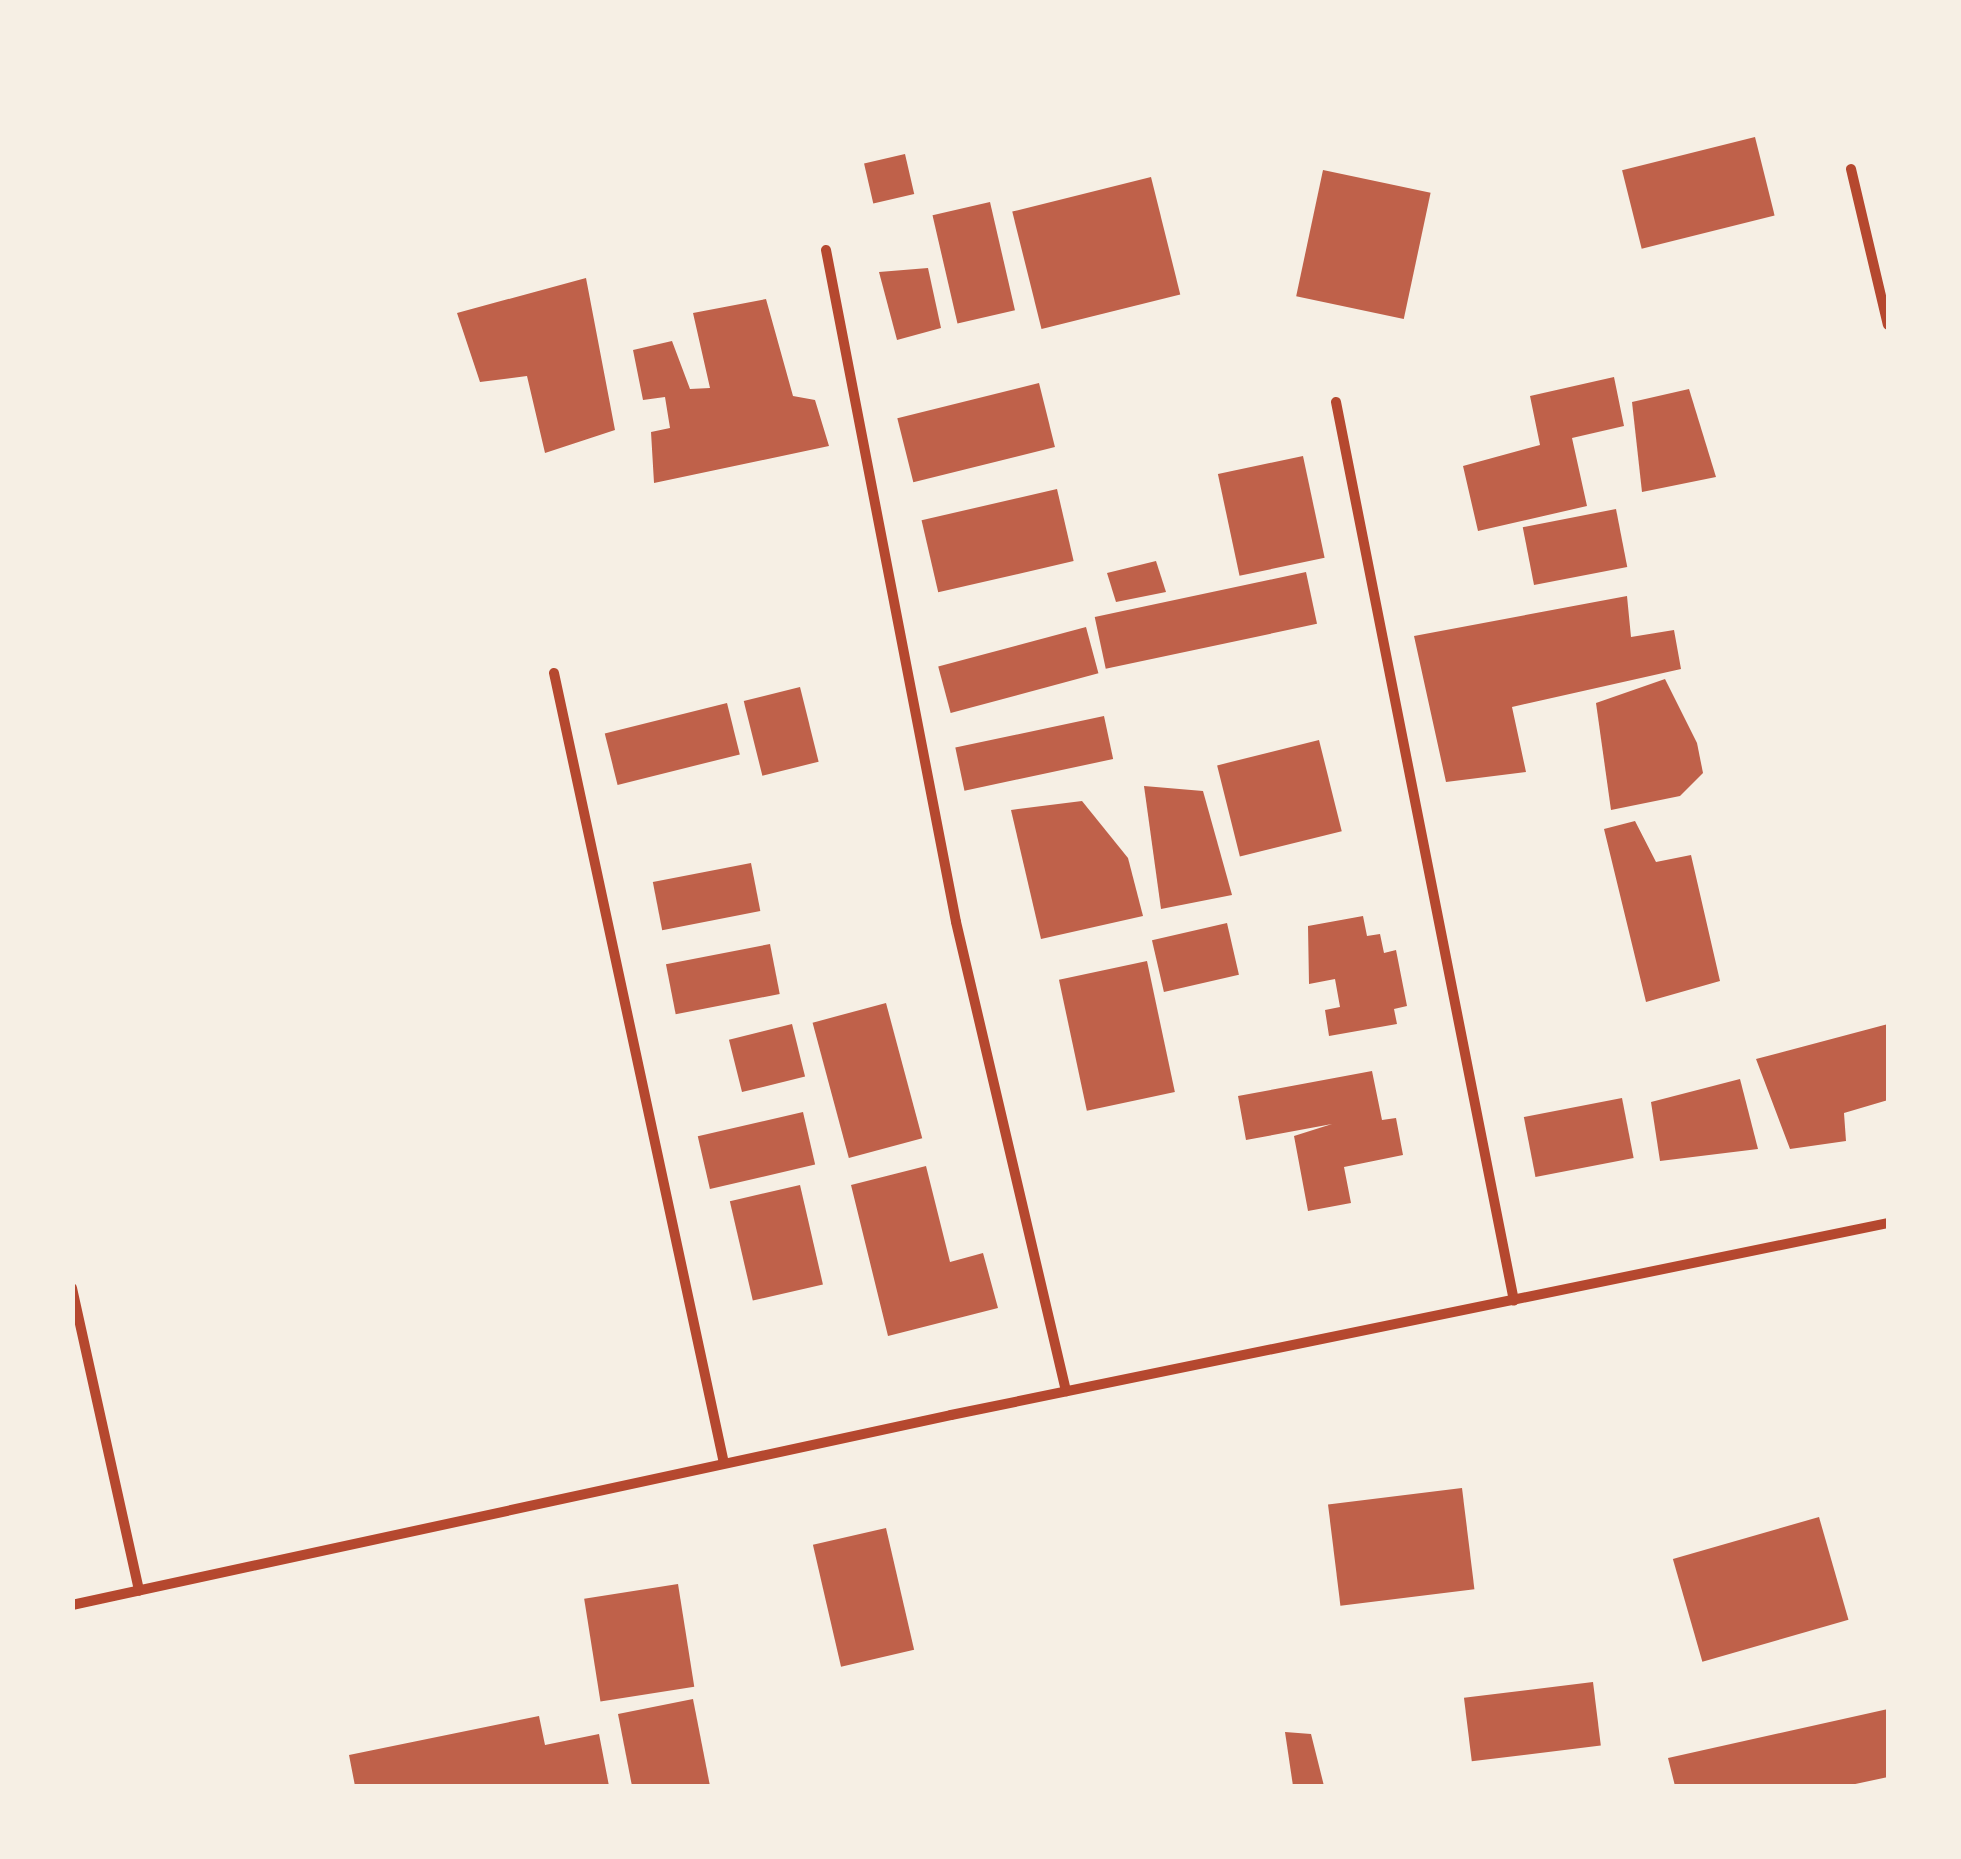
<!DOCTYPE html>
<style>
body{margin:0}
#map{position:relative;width:1961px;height:1859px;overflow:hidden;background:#f6efe4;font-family:"Golos Text",sans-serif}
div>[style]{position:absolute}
.building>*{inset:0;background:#bf614a;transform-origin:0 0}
.minor>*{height:10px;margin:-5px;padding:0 5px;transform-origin:5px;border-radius:5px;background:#b5482f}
span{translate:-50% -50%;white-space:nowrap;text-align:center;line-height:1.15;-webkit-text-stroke:10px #f6efe4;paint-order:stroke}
.frame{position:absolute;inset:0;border:75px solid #f6efe4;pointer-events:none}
</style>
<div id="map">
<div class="building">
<div style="left:1755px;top:137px;width:81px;height:137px;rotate:76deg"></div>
<div style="left:905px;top:154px;width:41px;height:42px;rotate:77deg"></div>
<div style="left:1323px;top:170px;width:110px;height:129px;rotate:12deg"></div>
<div style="left:1151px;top:177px;width:121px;height:143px;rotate:76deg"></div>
<div style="left:990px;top:202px;width:111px;height:59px;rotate:77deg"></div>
<div style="clip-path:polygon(928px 268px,941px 328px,897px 340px,879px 272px)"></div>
<div style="clip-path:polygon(586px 278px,615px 430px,545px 453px,527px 376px,480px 382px,457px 313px)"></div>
<div style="clip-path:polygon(766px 299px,793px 396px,815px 400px,829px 446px,654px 483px,651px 432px,670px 428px,665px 397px,643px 400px,633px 350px,672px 341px,690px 389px,710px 388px,693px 313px)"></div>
<div style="clip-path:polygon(1614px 377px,1624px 426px,1572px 438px,1587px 506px,1478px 531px,1463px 466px,1540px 445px,1530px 396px)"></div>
<div style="left:1039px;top:383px;width:66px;height:146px;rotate:76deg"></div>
<div style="clip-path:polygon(1689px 389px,1716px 477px,1642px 492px,1632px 402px)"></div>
<div style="left:1303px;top:456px;width:104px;height:87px;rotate:78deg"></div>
<div style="left:1057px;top:489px;width:74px;height:139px;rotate:77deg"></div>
<div style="left:1616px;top:509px;width:59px;height:95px;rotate:79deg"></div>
<div style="clip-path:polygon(1156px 561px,1166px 592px,1116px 602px,1107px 573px)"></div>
<div style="left:1306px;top:572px;width:53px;height:216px;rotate:78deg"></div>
<div style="clip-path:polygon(1627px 596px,1631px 637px,1674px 630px,1681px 669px,1512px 707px,1526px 772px,1446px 782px,1414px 636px)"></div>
<div style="left:1086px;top:627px;width:48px;height:153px;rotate:75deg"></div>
<div style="clip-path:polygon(1665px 679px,1697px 743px,1703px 773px,1680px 796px,1611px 810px,1596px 703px)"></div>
<div style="left:800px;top:687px;width:77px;height:58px;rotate:76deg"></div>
<div style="left:727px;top:703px;width:53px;height:126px;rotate:76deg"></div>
<div style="left:1104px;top:716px;width:44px;height:152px;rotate:78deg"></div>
<div style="left:1319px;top:740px;width:94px;height:105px;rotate:76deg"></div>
<div style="clip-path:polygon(1144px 786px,1203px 791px,1232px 895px,1161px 909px)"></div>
<div style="clip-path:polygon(1082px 801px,1128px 858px,1143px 916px,1041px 939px,1011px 810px)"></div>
<div style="clip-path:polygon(1635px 821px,1656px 862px,1691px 855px,1720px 981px,1646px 1002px,1604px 829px)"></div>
<div style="left:751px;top:863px;width:49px;height:100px;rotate:79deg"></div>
<div style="clip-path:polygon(1363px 916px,1367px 936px,1380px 934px,1384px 953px,1396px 950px,1407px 1006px,1394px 1009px,1397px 1024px,1329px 1036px,1325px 1010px,1340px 1007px,1335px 979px,1309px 984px,1308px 926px)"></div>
<div style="left:1227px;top:923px;width:53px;height:77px;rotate:77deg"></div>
<div style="left:770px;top:944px;width:51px;height:106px;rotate:79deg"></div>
<div style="left:1147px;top:961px;width:134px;height:90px;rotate:78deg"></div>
<div style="left:886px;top:1003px;width:140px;height:76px;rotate:75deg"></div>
<div style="left:792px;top:1024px;width:54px;height:65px;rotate:76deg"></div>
<div style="clip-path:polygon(1888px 1024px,1888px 1100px,1844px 1113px,1846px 1141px,1790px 1149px,1756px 1059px)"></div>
<div style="clip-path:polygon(1372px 1071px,1382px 1120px,1396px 1118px,1403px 1155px,1344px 1167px,1351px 1203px,1308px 1211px,1294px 1136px,1332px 1124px,1246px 1140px,1238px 1096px)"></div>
<div style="clip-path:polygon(1740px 1079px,1758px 1149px,1660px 1161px,1651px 1102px)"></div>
<div style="left:1622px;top:1098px;width:61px;height:100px;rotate:79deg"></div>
<div style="left:803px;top:1112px;width:54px;height:108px;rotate:77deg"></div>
<div style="clip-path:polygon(926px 1166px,950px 1262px,983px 1253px,998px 1308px,888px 1336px,851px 1185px)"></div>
<div style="left:800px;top:1185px;width:102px;height:72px;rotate:77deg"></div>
<div style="left:1462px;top:1488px;width:102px;height:135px;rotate:83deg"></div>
<div style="left:1819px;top:1517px;width:107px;height:152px;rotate:74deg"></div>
<div style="left:886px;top:1528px;width:125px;height:75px;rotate:77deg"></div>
<div style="left:678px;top:1584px;width:104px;height:95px;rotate:81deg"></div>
<div style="left:1593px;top:1682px;width:64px;height:130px;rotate:83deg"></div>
<div style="clip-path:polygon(693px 1699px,710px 1786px,632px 1786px,618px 1714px)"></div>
<div style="clip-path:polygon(1888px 1709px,1888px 1777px,1846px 1786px,1675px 1786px,1668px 1758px)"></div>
<div style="clip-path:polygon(539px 1716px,545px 1745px,599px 1734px,609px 1786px,355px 1786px,349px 1755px)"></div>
<div style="clip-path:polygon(1285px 1732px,1311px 1734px,1324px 1786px,1293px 1786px)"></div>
</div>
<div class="minor">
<div style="left:1851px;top:169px;width:160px;rotate:76.7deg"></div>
<div style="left:826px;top:250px;width:684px;rotate:79.05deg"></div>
<div style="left:956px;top:922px;width:482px;rotate:76.8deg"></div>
<div style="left:1336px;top:402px;width:916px;rotate:78.8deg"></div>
<div style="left:554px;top:673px;width:808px;rotate:77.86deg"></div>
<div style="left:72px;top:1288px;width:310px;rotate:77.5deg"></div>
<div style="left:72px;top:1605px;width:899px;rotate:-12.2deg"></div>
<div style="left:951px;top:1415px;width:956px;rotate:-11.58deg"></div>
</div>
<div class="frame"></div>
</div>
